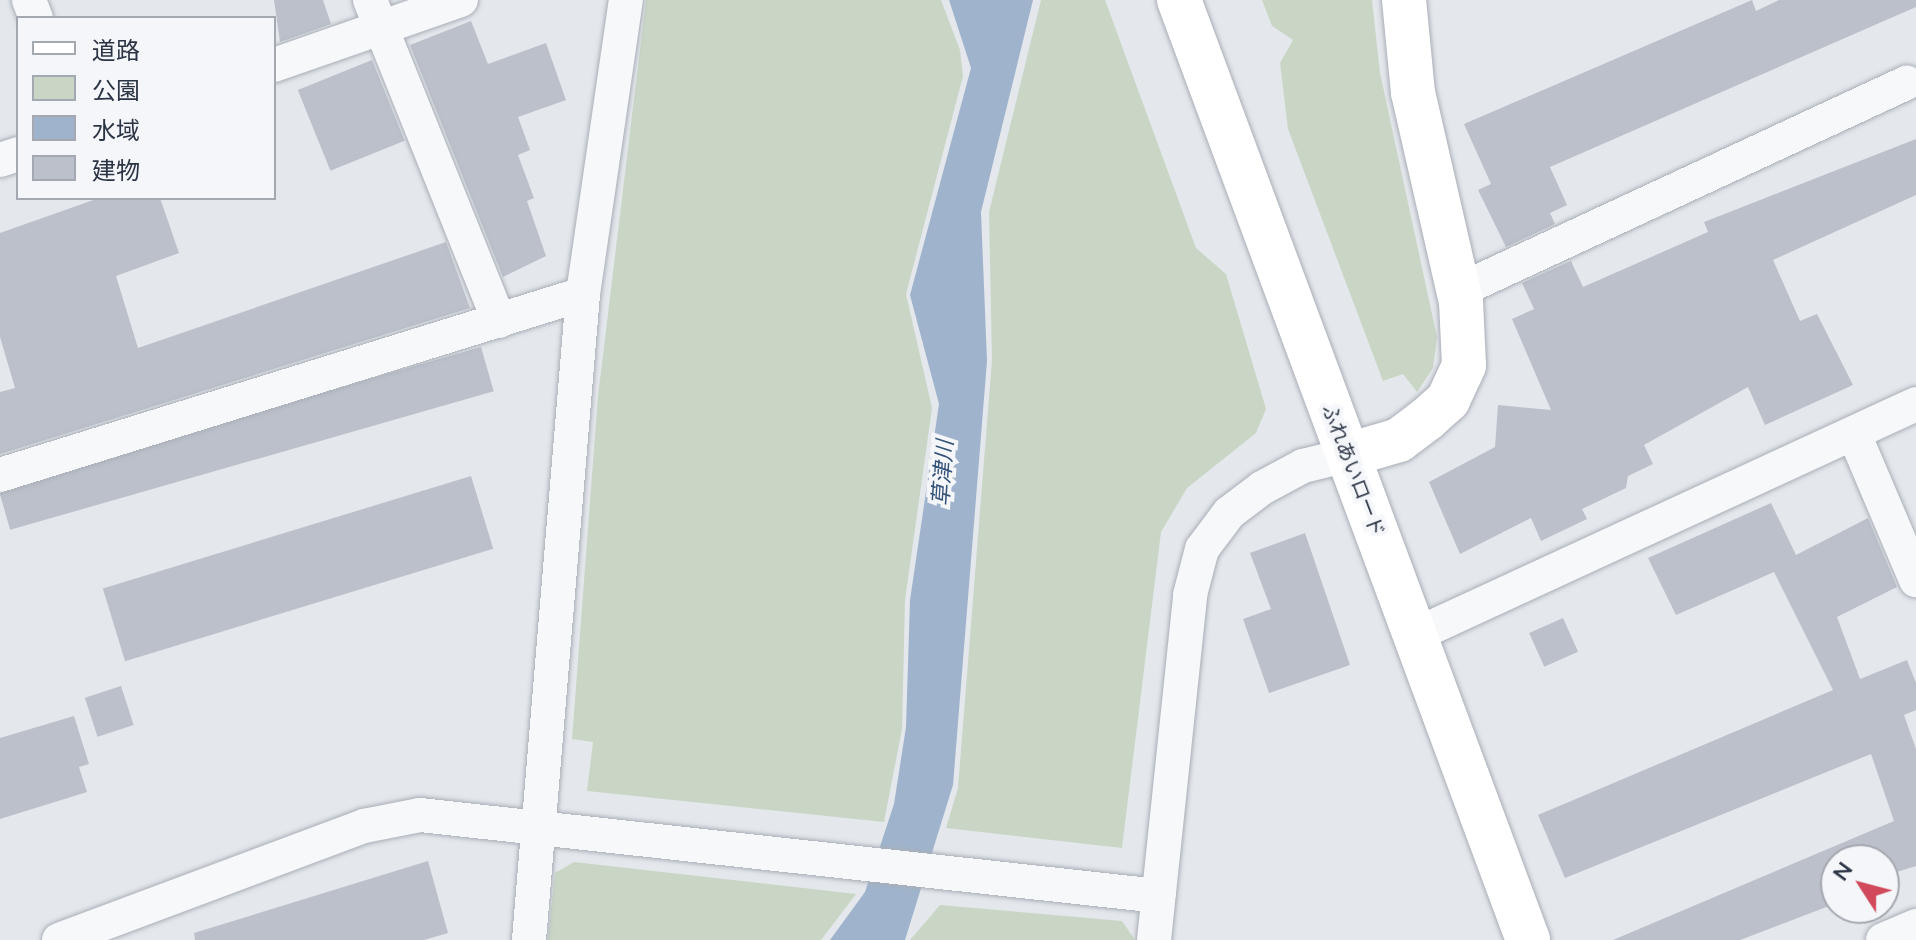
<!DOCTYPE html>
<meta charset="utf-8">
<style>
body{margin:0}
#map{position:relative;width:1916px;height:940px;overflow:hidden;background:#e4e7ec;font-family:Mulish,"Noto Sans JP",sans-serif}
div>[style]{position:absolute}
.green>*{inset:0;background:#c9d6c5}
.water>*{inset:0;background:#9fb4cc}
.building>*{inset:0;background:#bbc0ca;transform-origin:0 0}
.roads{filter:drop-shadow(0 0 2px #a9aeb7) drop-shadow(0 0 2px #a9aeb7)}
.street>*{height:34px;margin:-17px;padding:0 17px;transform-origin:17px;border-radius:17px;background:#f7f8fa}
.secondary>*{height:44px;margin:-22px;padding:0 22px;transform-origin:22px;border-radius:22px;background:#fff}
span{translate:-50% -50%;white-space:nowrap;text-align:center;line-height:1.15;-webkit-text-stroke:8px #f4f6f9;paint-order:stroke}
.street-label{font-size:20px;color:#2b3445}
.water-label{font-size:22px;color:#34527a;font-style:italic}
.legend{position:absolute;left:16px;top:16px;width:260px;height:184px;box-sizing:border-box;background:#f4f6f9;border:2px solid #a4a8b1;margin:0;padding:10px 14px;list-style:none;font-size:24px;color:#2b3445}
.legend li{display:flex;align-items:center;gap:16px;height:40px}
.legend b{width:40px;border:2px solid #a4a8b1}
.north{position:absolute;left:1820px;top:844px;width:80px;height:80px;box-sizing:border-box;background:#f4f6f9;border:2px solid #a4a8b1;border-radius:50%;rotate:306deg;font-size:22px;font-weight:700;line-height:32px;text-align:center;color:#2b3445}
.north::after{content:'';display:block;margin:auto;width:28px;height:36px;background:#d1495b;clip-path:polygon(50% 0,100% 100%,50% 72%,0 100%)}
</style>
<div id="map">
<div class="green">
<div style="clip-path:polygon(646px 0,941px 0,960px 50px,963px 76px,906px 294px,932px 408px,905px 600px,902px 729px,884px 822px,587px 791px,593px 742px,572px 739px,598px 396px)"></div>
<div style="clip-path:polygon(1041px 0,1105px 0,1196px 248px,1226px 274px,1266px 409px,1256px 433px,1187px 488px,1161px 532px,1122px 848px,946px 828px,958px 788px,992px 360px,989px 212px)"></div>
<div style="clip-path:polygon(1262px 0,1372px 0,1380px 73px,1437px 337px,1433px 368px,1417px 392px,1403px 374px,1383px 381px,1288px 129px,1280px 63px,1293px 40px,1272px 26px)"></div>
<div style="clip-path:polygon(574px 862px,856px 894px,821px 940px,548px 940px,555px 873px)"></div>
<div style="clip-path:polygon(940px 905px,1122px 921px,1135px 940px,910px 940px)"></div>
</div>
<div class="water">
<div style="clip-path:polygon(949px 0,1033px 0,981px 212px,987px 361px,953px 785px,905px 940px,830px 940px,865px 892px,894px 804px,906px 727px,910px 600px,939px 404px,910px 295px,971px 68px)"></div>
</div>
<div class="building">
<div style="clip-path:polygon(274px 0,323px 0,331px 24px,280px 42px)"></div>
<div style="clip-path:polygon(1752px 0,1756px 11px,1779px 0,1916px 0,1916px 7px,1550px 167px,1567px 205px,1550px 213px,1555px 224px,1506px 247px,1478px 190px,1491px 184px,1464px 124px)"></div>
<div style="clip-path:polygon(471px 21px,488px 64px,546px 43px,566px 100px,518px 117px,530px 150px,518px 155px,534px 198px,527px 201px,546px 256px,503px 277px,410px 45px)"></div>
<div style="left:372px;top:60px;width:87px;height:80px;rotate:68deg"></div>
<div style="clip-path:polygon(1916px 139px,1916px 195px,1773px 260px,1800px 321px,1817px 314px,1853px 385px,1765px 425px,1748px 387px,1644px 445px,1653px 464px,1628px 476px,1626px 488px,1582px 509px,1587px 519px,1541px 541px,1531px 518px,1460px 554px,1429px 482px,1495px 447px,1498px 405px,1551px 410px,1512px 319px,1534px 309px,1522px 283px,1571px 261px,1583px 287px,1708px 232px,1704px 222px)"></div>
<div style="clip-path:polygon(99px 198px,160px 198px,179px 253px,116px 276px,138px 348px,446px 242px,470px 308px,0 454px,0 392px,15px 388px,0 337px,0 233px)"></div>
<div style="left:481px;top:347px;width:46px;height:503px;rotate:74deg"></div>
<div style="left:471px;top:476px;width:76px;height:385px;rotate:73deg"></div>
<div style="clip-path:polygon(1771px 503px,1796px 555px,1868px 518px,1897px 587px,1837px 617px,1860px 679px,1907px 660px,1916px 683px,1916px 710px,1904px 715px,1916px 749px,1916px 866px,1884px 876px,1884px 860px,1836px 860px,1829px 906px,1740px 940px,1613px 940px,1894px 821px,1871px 754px,1565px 878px,1538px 815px,1833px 690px,1774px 572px,1676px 615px,1648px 558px)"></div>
<div style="clip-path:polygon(1305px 533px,1350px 665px,1269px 693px,1243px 619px,1271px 609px,1250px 553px)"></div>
<div style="left:1563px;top:618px;width:37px;height:37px;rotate:66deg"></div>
<div style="left:121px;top:686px;width:41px;height:38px;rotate:72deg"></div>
<div style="clip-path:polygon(74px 716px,89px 764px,79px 767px,87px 792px,0 819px,0 738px)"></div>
<div style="clip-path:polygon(428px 861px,448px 933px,424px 940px,195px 940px,194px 933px)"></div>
</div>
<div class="roads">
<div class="street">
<div style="left:29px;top:0;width:19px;rotate:69deg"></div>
<div style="left:370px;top:0;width:346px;rotate:68.1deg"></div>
<div style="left:274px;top:65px;width:198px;rotate:-19.2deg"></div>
<div style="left:0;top:160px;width:19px;rotate:-18deg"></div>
<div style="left:1458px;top:291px;width:495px;rotate:-24.9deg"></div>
<div style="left:1854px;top:434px;width:159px;rotate:67deg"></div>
<div style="left:0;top:475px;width:610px;rotate:-17.25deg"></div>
<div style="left:1415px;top:635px;width:552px;rotate:-24.75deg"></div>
<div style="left:59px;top:940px;width:326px;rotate:-20.5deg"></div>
<div style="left:364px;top:826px;width:57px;rotate:-11.1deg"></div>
<div style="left:420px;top:815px;width:743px;rotate:6.26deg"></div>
<div style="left:529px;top:940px;width:648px;rotate:-85.22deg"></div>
<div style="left:583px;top:294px;width:297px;rotate:-81.7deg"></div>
<div style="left:1154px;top:940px;width:347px;rotate:-84deg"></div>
<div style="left:1190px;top:595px;width:48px;rotate:-75.4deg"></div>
<div style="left:1202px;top:549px;width:45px;rotate:-53.1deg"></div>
<div style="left:1229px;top:513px;width:41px;rotate:-37.1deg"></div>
<div style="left:1262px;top:488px;width:47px;rotate:-28.2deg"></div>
<div style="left:1303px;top:466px;width:46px;rotate:-13.7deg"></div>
<div style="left:1883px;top:940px;width:36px;rotate:-23deg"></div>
</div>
<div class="secondary">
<div style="left:1179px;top:0;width:1003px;rotate:69.63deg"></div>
<div style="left:1348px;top:455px;width:53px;rotate:-16.4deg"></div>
<div style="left:1399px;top:440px;width:35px;rotate:-37deg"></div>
<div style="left:1427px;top:419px;width:28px;rotate:-42deg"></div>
<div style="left:1448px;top:400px;width:38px;rotate:-65deg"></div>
<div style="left:1464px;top:365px;width:63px;rotate:-92.7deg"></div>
<div style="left:1461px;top:302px;width:214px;rotate:-102.9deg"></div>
<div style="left:1413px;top:93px;width:93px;rotate:-95.5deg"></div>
</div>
</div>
<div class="street-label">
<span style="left:1354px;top:470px;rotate:69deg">ふれあいロード</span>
</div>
<div class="water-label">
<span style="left:943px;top:473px;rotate:-86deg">草津川</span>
</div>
<ul class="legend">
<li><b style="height:10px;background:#fff"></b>道路</li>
<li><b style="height:22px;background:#c9d6c5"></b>公園</li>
<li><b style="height:22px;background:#9fb4cc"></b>水域</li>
<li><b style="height:22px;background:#bbc0ca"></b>建物</li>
</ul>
<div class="north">N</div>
</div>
